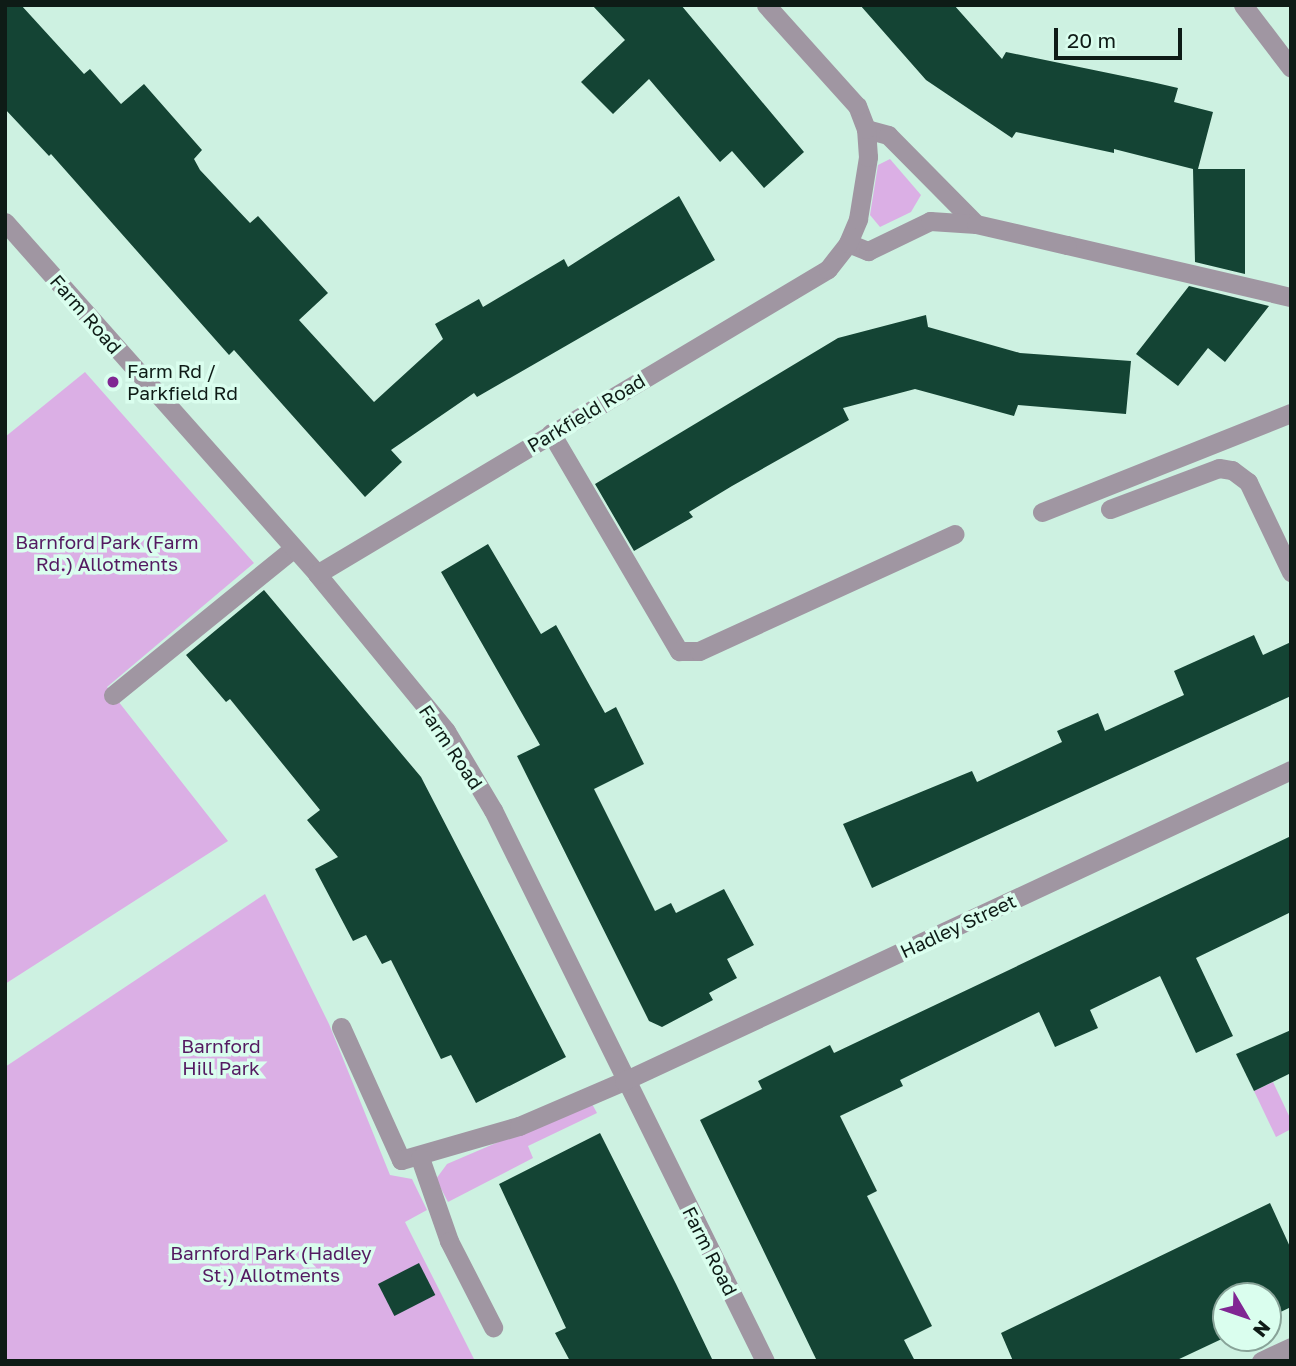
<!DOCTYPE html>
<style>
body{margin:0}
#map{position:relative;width:1296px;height:1366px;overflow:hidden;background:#cdf1e1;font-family:"Golos Text",sans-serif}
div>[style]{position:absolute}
.green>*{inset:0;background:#dbafe5}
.building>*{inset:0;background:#144434;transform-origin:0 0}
.service>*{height:19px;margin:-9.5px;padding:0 9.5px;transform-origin:9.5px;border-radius:9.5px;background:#a096a2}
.minor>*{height:19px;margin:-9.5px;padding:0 9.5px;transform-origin:9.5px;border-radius:9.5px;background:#a096a2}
.dots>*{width:19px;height:19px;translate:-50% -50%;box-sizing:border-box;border:4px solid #dafeee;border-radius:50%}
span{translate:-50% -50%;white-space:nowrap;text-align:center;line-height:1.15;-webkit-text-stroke:7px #dafeee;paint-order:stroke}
.street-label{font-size:19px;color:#0e1b16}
.poi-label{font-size:19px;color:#0e1b16}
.left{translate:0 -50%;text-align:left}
.park-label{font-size:19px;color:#541a61}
.frame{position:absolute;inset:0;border:7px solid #0e1b16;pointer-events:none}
.north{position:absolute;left:1212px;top:1282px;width:70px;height:70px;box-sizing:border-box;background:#dafeee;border:2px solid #88a398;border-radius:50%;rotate:129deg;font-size:19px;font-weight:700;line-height:28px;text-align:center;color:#0e1b16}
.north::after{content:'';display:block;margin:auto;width:24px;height:32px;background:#802693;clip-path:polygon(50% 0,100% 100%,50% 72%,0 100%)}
.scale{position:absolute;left:1054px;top:28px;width:128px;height:32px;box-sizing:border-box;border:4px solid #0e1b16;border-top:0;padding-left:9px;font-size:21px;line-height:24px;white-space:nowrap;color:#0e1b16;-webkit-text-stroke:5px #dafeee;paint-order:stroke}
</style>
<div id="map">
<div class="green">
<div style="clip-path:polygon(890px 159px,921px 195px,911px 212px,880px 227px,870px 215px,878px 165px)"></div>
<div style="clip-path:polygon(85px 372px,254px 563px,107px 687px,228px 841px,5px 984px,5px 437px)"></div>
<div style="clip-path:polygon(265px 894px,329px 1024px,390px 1175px,412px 1179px,427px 1210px,405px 1222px,475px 1361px,5px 1361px,5px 1067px)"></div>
<div style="clip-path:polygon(1273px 1082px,1291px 1120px,1291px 1129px,1276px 1137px,1254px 1091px)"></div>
<div style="clip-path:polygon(591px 1102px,597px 1113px,528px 1146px,533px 1158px,448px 1202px,436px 1179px,447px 1164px)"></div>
</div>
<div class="building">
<div style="clip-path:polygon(5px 5px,21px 5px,84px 74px,90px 69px,121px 104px,144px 84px,202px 150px,194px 159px,200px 170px,250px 223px,258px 216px,328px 293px,299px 320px,374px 402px,443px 339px,435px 324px,479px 299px,483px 307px,564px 259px,568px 267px,679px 196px,715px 260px,477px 397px,474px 393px,391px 450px,402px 462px,365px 497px,234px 350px,229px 355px,51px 154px,49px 156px,5px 109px)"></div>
<div style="clip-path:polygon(592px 5px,681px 5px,804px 152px,764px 188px,732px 151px,720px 162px,649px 79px,613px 114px,581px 82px,625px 40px)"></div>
<div style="clip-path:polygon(860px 5px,954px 5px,1002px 59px,1006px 52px,1152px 82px,1178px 88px,1174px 102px,1213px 112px,1198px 169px,1245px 169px,1245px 274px,1195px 262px,1193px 169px,1114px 149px,1114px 153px,1016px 132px,1012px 138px,926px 80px)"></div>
<div style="clip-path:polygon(1189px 286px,1269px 306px,1225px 362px,1208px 348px,1178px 386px,1136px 354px)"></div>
<div style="clip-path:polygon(926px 315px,928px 327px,1020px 353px,1131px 361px,1126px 414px,1018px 405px,1014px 416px,915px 389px,843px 408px,849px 420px,732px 486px,689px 512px,693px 517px,634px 551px,595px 484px,838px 338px)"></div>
<div style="clip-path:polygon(488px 544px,541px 634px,556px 625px,605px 713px,616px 707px,644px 764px,594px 789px,655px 911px,671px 903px,676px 913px,724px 889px,754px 945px,727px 959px,737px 978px,709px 993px,713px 1000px,662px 1027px,649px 1021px,517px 756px,540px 745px,441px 572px)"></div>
<div style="clip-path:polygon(264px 590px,421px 777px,566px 1057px,476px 1103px,451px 1055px,441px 1059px,391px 960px,382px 964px,366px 935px,353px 941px,315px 869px,338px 857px,307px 820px,320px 810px,230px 699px,226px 702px,186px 655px)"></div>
<div style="clip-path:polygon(1254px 635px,1263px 655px,1291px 642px,1291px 696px,872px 888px,843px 824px,972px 771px,977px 782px,1062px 742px,1057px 731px,1098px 713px,1105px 731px,1184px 695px,1174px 671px)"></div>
<div style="clip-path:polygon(1291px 836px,1291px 912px,1196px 958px,1233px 1036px,1196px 1053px,1160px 976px,1090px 1010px,1098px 1028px,1055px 1047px,1039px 1012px,900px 1080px,903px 1086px,840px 1116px,877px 1191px,867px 1196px,932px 1326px,904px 1340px,915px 1361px,817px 1361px,700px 1120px,762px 1089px,758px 1081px,830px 1045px,834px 1053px)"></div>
<div style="clip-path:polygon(1291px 1030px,1291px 1073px,1254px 1091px,1236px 1054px)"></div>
<div style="clip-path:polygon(600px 1133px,676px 1284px,713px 1361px,570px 1361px,555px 1333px,566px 1328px,499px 1184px)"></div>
<div style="clip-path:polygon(1270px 1203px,1291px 1249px,1291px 1307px,1268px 1318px,1268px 1296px,1226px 1296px,1226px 1337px,1175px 1361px,1013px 1361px,1001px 1333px)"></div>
<div style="left:419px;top:1263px;width:36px;height:46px;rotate:63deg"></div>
</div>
<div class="service">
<div style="left:1243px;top:5px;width:79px;rotate:52.7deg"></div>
<div style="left:1067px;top:245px;width:230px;rotate:13.1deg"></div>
<div style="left:551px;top:433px;width:253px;rotate:59.6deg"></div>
<div style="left:679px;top:651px;width:20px"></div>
<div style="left:699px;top:651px;width:281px;rotate:-24.6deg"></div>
<div style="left:1110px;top:509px;width:116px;rotate:-20.6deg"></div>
<div style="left:1219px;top:468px;width:13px;rotate:9deg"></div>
<div style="left:1232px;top:470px;width:20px;rotate:37deg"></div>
<div style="left:1248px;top:482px;width:100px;rotate:64.5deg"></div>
<div style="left:1042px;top:512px;width:268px;rotate:-21.7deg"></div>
<div style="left:113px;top:695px;width:233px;rotate:-39.1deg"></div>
<div style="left:341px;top:1027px;width:146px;rotate:65.7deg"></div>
<div style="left:401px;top:1160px;width:123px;rotate:-16.1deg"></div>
<div style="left:519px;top:1126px;width:114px;rotate:-23.2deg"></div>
<div style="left:420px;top:1158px;width:88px;rotate:70.7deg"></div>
<div style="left:449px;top:1241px;width:97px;rotate:62.9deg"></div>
</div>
<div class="minor">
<div style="left:866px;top:129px;width:23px;rotate:15deg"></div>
<div style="left:888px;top:135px;width:125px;rotate:45.3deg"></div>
<div style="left:5px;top:222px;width:470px;rotate:48.4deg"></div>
<div style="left:317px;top:574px;width:203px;rotate:50.6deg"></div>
<div style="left:446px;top:731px;width:92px;rotate:59.3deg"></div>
<div style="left:493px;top:810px;width:614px;rotate:63.73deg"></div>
<div style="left:848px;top:243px;width:22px;rotate:22deg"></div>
<div style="left:868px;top:251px;width:69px;rotate:-25.8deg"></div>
<div style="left:930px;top:221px;width:46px;rotate:3.7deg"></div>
<div style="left:976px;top:224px;width:93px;rotate:13deg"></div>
<div style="left:317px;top:574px;width:595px;rotate:-30.83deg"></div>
<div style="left:828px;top:269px;width:33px;rotate:-52deg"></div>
<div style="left:848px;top:243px;width:26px;rotate:-67deg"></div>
<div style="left:858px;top:219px;width:63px;rotate:-80.8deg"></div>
<div style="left:868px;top:157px;width:28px;rotate:-94deg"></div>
<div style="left:866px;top:129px;width:25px;rotate:-111deg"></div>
<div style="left:857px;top:106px;width:136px;rotate:-132deg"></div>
<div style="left:624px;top:1081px;width:736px;rotate:-25deg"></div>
<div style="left:1261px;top:1361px;width:33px;rotate:-25deg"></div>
</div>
<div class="dots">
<div style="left:113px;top:382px;background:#802693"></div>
</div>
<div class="street-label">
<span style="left:86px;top:314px;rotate:49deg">Farm Road</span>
<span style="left:586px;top:413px;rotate:-31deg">Parkfield Road</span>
<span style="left:451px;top:747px;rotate:56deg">Farm Road</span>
<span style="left:958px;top:926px;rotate:-25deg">Hadley Street</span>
<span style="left:710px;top:1251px;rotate:63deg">Farm Road</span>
</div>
<div class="poi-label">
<span class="left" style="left:127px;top:382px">Farm Rd /<br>Parkfield Rd</span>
</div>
<div class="park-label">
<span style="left:107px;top:553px">Barnford Park (Farm<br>Rd.) Allotments</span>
<span style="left:221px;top:1057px">Barnford<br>Hill Park</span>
<span style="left:271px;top:1264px">Barnford Park (Hadley<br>St.) Allotments</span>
</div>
<div class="frame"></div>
<div class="north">N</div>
<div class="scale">20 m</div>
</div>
